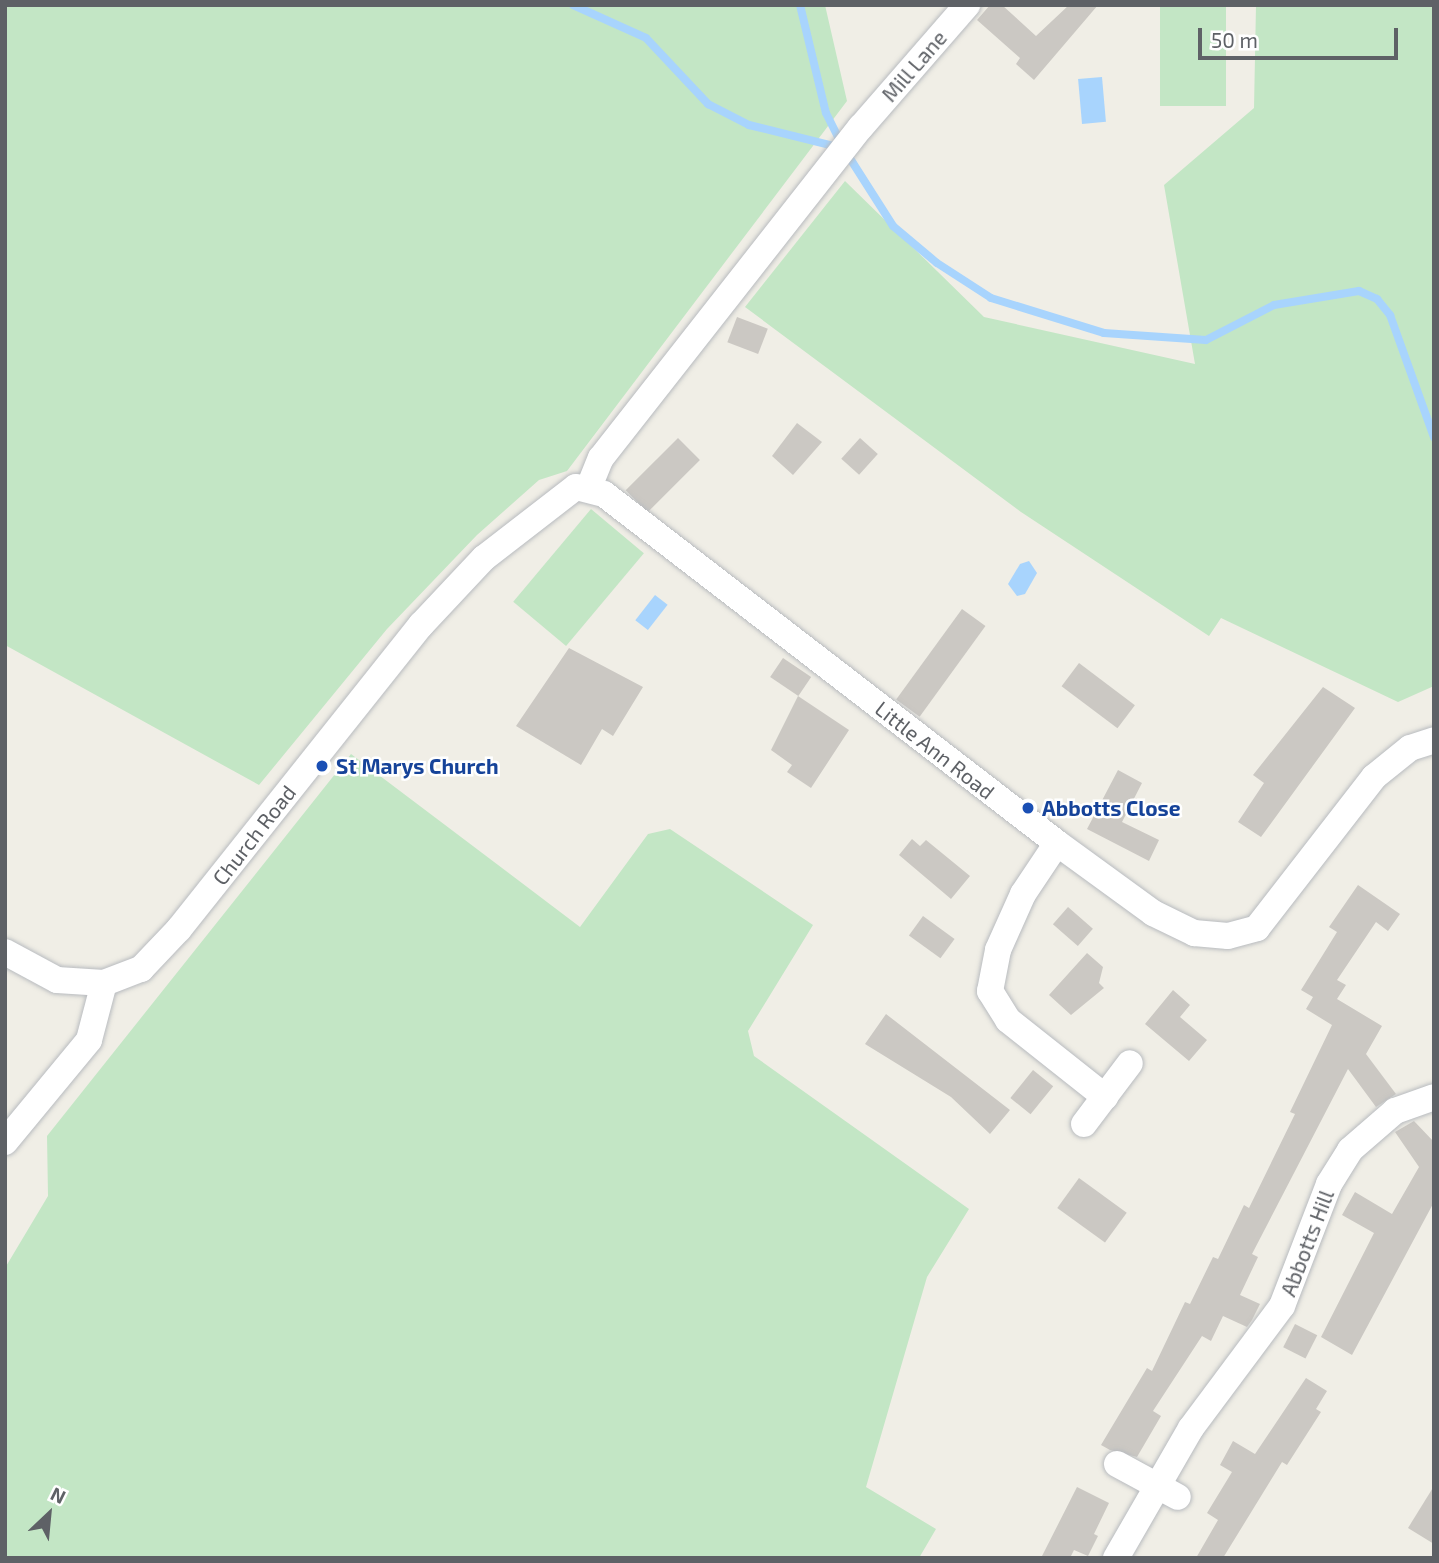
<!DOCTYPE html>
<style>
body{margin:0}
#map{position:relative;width:1439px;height:1563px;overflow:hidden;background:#f0eee6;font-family:"Exo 2",sans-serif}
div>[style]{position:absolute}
.green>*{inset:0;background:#c3e6c5;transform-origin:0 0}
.water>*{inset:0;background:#a8d4fd;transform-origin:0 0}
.stream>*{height:8px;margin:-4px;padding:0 4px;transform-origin:4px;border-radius:4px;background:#a8d4fd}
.building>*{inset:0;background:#cbc8c3;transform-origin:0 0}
.roads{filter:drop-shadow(0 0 2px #b8bbbf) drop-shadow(0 0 2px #b8bbbf)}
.minor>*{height:26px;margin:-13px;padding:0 13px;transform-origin:13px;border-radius:13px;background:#fff}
.dots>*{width:19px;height:19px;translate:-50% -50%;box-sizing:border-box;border:4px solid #fff;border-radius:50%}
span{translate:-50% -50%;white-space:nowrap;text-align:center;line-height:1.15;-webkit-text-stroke:5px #fff;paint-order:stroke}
.street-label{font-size:21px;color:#5e6166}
.transit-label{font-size:21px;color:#164399;font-weight:700}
.left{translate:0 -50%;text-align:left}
.frame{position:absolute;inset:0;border:7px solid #5e6166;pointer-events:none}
.north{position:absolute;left:14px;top:1479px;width:70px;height:70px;-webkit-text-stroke:5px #fff;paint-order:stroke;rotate:26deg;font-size:19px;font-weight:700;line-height:28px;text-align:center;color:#5e6166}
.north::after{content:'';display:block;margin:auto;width:24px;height:32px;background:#5e6166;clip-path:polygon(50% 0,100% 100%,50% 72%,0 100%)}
.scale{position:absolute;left:1198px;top:28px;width:200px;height:32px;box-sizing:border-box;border:4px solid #5e6166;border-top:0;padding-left:9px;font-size:21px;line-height:24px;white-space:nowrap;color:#5e6166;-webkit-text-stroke:5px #fff;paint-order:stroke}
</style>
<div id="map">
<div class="green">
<div style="clip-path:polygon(5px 5px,825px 5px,847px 101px,567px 471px,539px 480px,477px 535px,387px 629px,259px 785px,5px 645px)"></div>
<div style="left:1160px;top:5px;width:66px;height:101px"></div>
<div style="clip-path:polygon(1256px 5px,1434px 5px,1434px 686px,1398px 702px,1221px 618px,1209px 636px,1021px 512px,745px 307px,845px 181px,984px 317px,1195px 364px,1164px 185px,1254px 108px)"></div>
<div style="left:591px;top:509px;width:69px;height:121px;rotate:40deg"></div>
<div style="clip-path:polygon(351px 754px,580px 927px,648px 834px,670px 829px,813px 925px,748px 1031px,754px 1056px,969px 1209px,927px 1277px,866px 1487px,936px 1529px,919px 1558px,5px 1558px,5px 1268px,48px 1196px,47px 1136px)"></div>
</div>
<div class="water">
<div style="left:1102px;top:77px;width:45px;height:24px;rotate:85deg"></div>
<div style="clip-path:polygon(1029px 561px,1037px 573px,1025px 594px,1017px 596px,1008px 584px,1020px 564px)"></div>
<div style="left:655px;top:595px;width:16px;height:32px;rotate:38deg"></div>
</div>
<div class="stream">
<div style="left:573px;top:5px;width:80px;rotate:24.3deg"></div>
<div style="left:646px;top:38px;width:91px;rotate:46.8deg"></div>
<div style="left:708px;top:104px;width:46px;rotate:27.1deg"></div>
<div style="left:749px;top:125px;width:92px;rotate:13.9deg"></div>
<div style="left:800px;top:5px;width:111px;rotate:76.5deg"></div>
<div style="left:826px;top:113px;width:40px;rotate:63.4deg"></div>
<div style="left:844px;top:149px;width:91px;rotate:57.5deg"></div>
<div style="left:893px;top:226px;width:57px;rotate:40.1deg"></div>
<div style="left:937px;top:263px;width:64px;rotate:32.9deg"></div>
<div style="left:991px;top:298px;width:118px;rotate:17.2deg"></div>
<div style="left:1104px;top:333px;width:102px;rotate:3.9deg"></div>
<div style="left:1206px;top:340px;width:76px;rotate:-27.2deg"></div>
<div style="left:1274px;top:305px;width:86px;rotate:-9.4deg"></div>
<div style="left:1359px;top:291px;width:20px;rotate:24deg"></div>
<div style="left:1377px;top:299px;width:21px;rotate:51deg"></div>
<div style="left:1390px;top:315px;width:130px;rotate:70.2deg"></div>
</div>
<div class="building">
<div style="clip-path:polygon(990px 5px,1002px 5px,1036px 36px,1069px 5px,1098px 5px,1034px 80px,1016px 64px,1020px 58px,977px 20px)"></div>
<div style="left:737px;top:317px;width:33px;height:27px;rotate:21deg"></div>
<div style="clip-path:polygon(797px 423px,822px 442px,793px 475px,772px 456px)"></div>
<div style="left:678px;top:438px;width:31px;height:74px;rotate:45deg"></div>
<div style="left:860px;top:438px;width:24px;height:28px;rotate:42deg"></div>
<div style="left:962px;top:609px;width:29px;height:112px;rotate:36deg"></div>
<div style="clip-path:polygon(569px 648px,643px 687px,613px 736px,602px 729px,581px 765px,516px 726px)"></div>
<div style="left:783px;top:658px;width:34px;height:23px;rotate:34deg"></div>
<div style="left:1079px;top:663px;width:70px;height:29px;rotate:37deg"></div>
<div style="clip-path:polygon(1323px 687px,1355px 708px,1261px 837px,1238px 822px,1264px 783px,1253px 775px)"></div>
<div style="clip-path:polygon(798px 696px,849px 730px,811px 788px,787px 772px,792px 765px,771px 750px)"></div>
<div style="clip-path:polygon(1118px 770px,1142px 783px,1122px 822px,1159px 840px,1149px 861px,1087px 829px)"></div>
<div style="clip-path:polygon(912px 839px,920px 846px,926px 840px,970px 876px,951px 899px,899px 855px)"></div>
<div style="clip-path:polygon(1358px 885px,1400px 914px,1388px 931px,1376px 922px,1337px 980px,1346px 985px,1337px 999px,1382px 1026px,1366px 1054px,1396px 1094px,1376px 1107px,1348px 1069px,1252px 1254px,1258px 1257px,1240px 1295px,1260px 1304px,1252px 1320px,1247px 1327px,1223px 1316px,1211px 1341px,1202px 1336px,1153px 1411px,1161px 1416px,1137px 1457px,1110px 1450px,1101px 1445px,1147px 1368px,1152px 1371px,1185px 1302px,1190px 1304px,1213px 1257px,1218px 1259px,1244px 1205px,1249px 1208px,1295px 1114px,1290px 1112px,1332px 1025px,1306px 1009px,1313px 997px,1301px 990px,1337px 932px,1329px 927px)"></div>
<div style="left:1068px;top:907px;width:33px;height:23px;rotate:41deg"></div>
<div style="left:923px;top:916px;width:39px;height:24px;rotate:36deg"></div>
<div style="clip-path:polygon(1087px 953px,1103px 967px,1099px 983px,1104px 988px,1071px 1015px,1049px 995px)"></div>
<div style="clip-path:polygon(1173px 990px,1190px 1005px,1180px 1017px,1207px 1040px,1189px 1061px,1145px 1024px)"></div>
<div style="clip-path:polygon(886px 1014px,1010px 1110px,990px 1134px,951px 1097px,865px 1044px)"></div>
<div style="left:1033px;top:1070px;width:26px;height:36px;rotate:39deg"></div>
<div style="clip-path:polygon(1414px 1121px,1434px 1142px,1434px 1202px,1352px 1355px,1321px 1337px,1374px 1233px,1342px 1215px,1355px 1192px,1392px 1214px,1419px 1167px,1395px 1132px)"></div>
<div style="left:1079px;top:1178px;width:59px;height:37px;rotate:36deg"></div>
<div style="left:1295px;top:1324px;width:25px;height:26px;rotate:27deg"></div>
<div style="clip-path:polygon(1306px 1378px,1327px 1391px,1316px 1409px,1321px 1412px,1287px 1465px,1282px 1462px,1223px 1558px,1196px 1558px,1218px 1520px,1207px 1513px,1232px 1472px,1220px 1465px,1233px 1441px,1255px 1454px)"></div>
<div style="clip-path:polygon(1434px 1486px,1434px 1544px,1408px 1528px)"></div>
<div style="clip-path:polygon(1077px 1487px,1109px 1503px,1094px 1534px,1098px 1536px,1088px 1556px,1074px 1550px,1070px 1558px,1041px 1558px)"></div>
</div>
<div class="roads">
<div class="minor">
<div style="left:589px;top:487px;width:31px;rotate:-68deg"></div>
<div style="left:601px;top:458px;width:421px;rotate:-51.9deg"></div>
<div style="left:861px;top:127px;width:162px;rotate:-49deg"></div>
<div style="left:1057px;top:843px;width:61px;rotate:123.7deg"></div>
<div style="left:1023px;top:894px;width:61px;rotate:114.1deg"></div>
<div style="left:998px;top:950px;width:42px;rotate:101deg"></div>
<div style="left:990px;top:991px;width:34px;rotate:58deg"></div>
<div style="left:1008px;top:1020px;width:124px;rotate:38.4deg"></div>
<div style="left:5px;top:952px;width:59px;rotate:28.3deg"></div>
<div style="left:57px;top:980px;width:47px;rotate:3.7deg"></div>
<div style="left:104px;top:983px;width:40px;rotate:-21deg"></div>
<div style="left:141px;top:969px;width:55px;rotate:-46.5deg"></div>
<div style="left:179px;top:929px;width:389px;rotate:-51.5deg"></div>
<div style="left:421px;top:625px;width:92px;rotate:-46.8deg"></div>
<div style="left:484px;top:558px;width:116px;rotate:-37.7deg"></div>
<div style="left:576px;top:487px;width:29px;rotate:14deg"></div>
<div style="left:604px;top:494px;width:572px;rotate:37.61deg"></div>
<div style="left:1057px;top:843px;width:119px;rotate:36.1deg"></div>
<div style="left:1153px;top:913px;width:46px;rotate:26deg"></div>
<div style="left:1194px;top:933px;width:34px;rotate:5deg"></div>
<div style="left:1228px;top:936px;width:30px;rotate:-15deg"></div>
<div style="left:1257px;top:928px;width:191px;rotate:-52.2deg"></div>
<div style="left:1374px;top:777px;width:46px;rotate:-38.9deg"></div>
<div style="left:1410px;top:748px;width:25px;rotate:-18deg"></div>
<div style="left:1084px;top:1124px;width:76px;rotate:-53deg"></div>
<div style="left:5px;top:1142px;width:132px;rotate:-50.5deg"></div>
<div style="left:89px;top:1040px;width:59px;rotate:-75.3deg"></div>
<div style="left:1117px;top:1464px;width:69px;rotate:28.4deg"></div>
<div style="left:1116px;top:1558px;width:150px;rotate:-60deg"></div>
<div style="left:1191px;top:1428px;width:152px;rotate:-53.3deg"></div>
<div style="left:1282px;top:1306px;width:131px;rotate:-68.9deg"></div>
<div style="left:1329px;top:1184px;width:40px;rotate:-58deg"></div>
<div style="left:1350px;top:1150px;width:60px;rotate:-40.9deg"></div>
<div style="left:1395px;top:1111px;width:41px;rotate:-19.7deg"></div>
</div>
</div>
<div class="dots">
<div style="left:322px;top:766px;background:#1a4fb4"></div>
<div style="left:1028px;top:808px;background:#1a4fb4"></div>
</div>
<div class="street-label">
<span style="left:914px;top:66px;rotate:-49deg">Mill Lane</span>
<span style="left:935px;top:750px;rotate:38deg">Little Ann Road</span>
<span style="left:254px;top:835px;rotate:-52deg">Church Road</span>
<span style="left:1307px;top:1243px;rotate:-69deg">Abbotts Hill</span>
</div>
<div class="transit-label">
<span class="left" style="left:336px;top:766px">St Marys Church</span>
<span class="left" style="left:1042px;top:808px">Abbotts Close</span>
</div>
<div class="frame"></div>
<div class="north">N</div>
<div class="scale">50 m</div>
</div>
